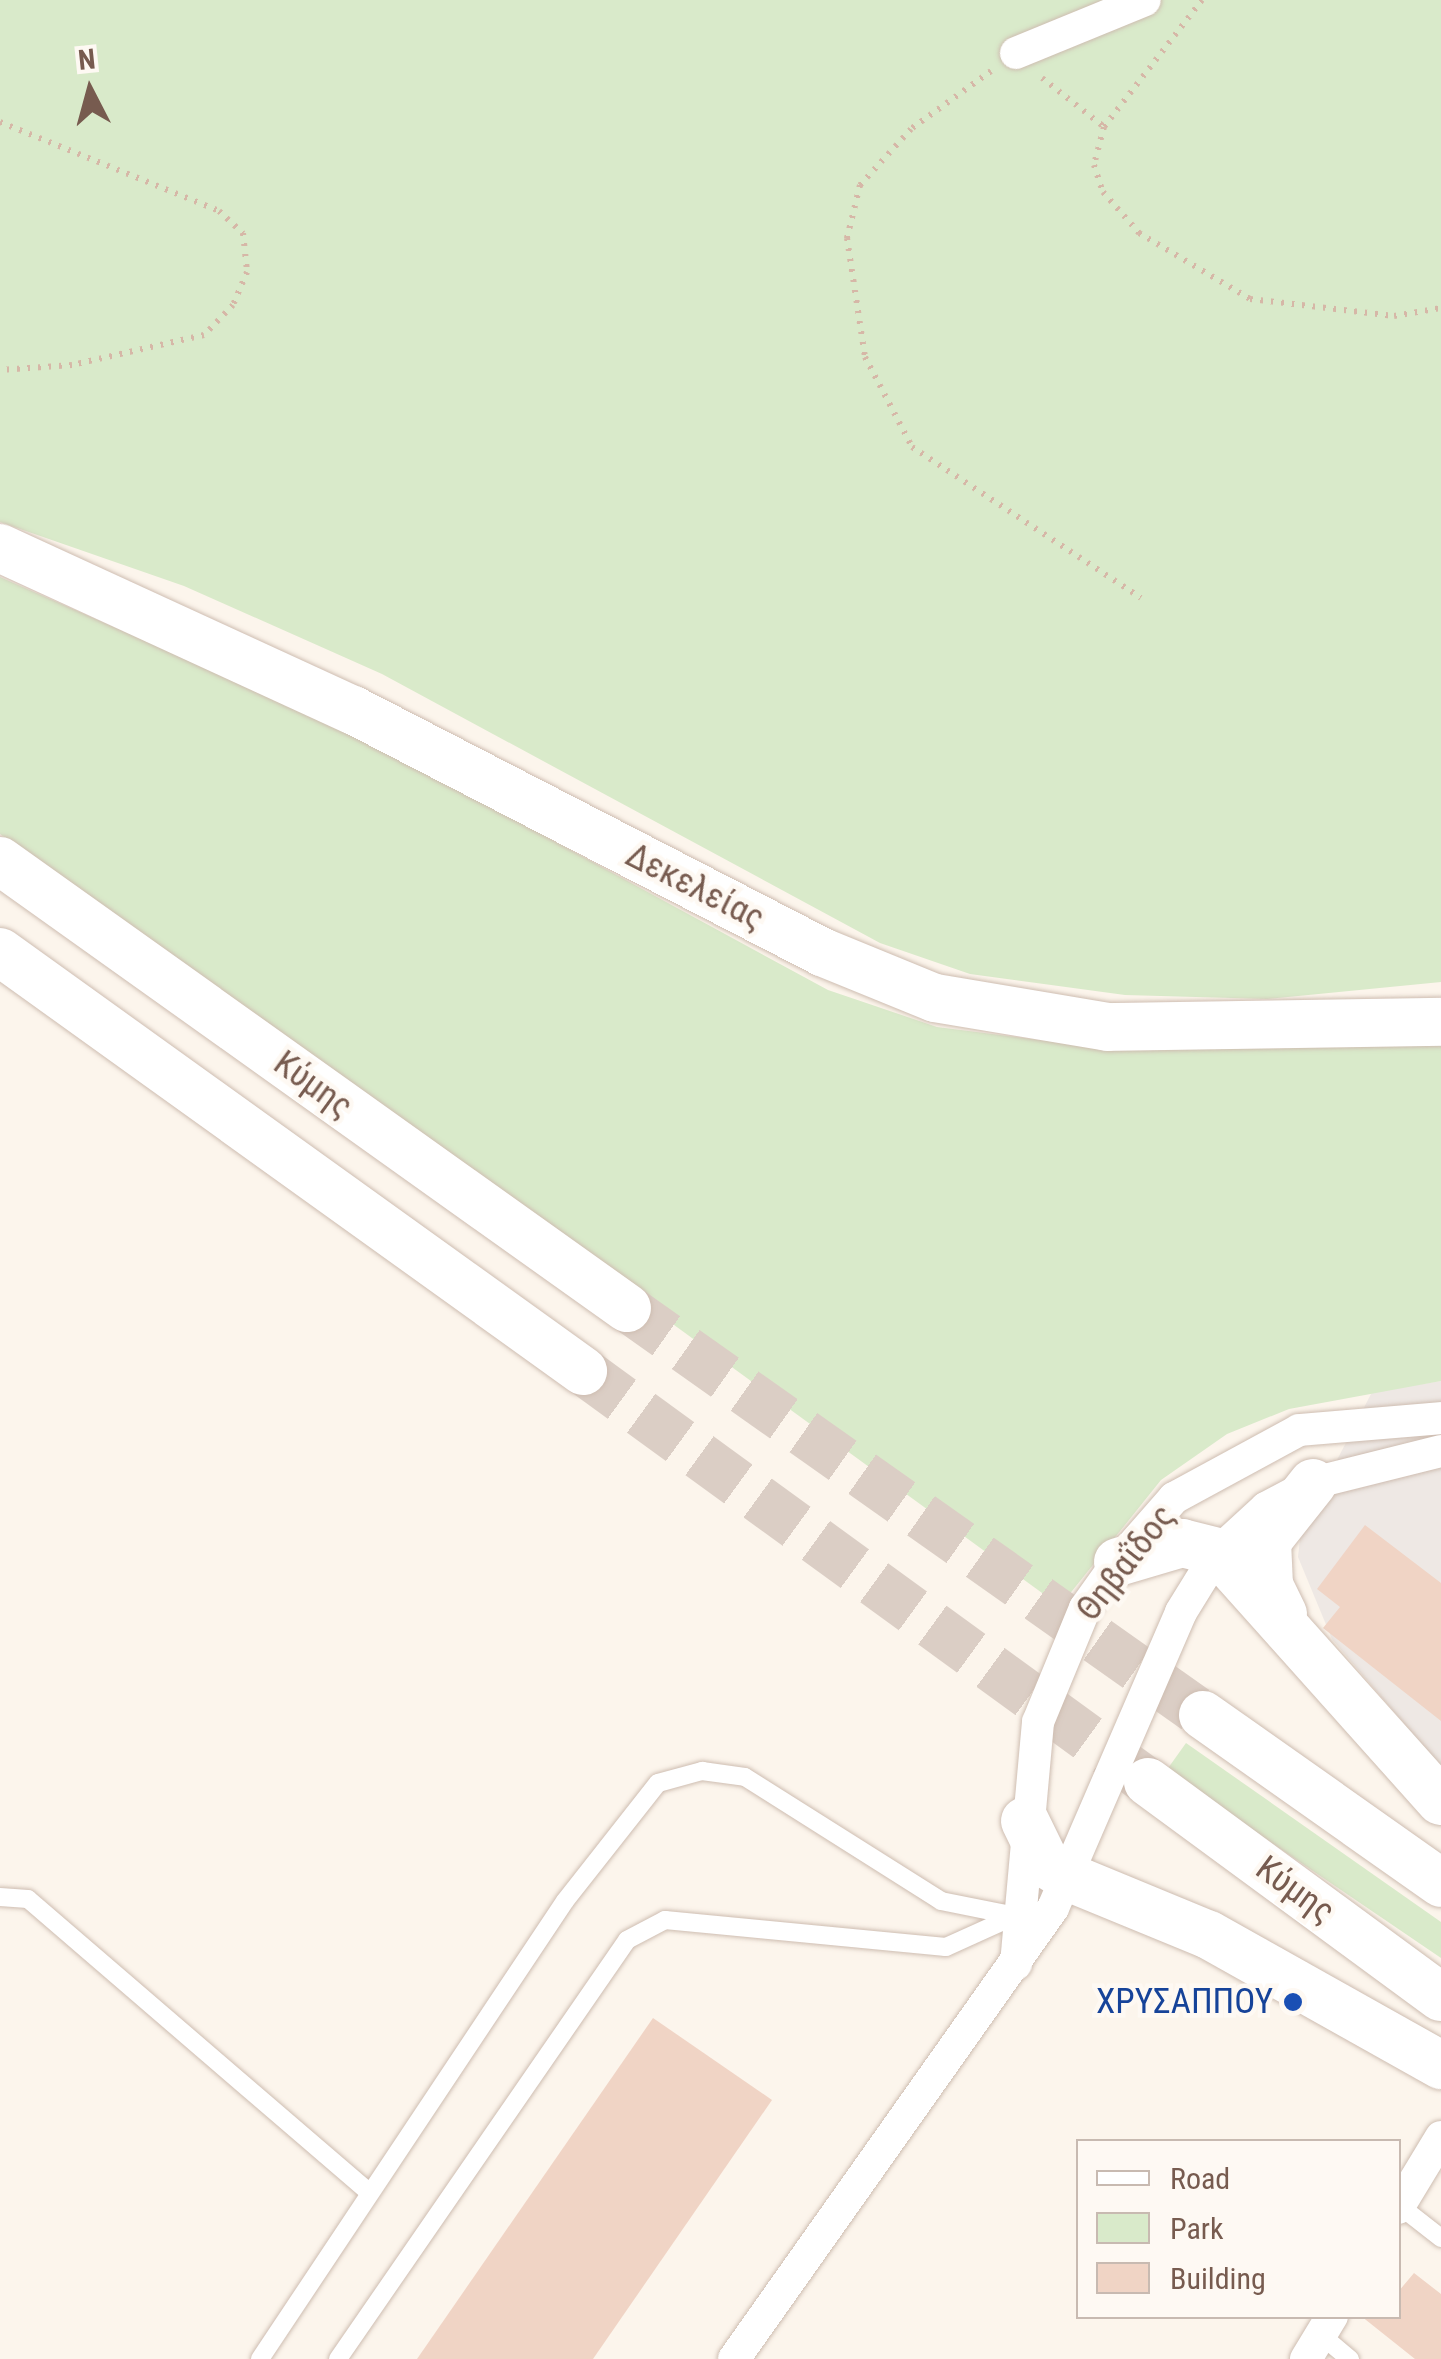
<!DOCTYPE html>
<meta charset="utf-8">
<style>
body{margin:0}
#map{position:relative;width:1441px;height:2359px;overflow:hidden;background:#fcf5ec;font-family:"Roboto Condensed",sans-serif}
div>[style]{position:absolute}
.industrial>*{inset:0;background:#eee8e4}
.green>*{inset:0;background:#d9eaca}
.building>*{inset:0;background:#f0d4c5}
.secondary-tunnel>*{height:48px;margin-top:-24px;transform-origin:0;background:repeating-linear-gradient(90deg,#dbcec5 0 48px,transparent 0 72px)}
.path>*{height:6px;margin-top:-3px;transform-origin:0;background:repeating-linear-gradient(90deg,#d6b7a7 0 2.5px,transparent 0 10.5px)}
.roads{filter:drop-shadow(0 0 2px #cebdb1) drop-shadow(0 0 2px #cebdb1)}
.lane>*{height:18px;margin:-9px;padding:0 9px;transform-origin:9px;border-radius:9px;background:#fff}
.street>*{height:32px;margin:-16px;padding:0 16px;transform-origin:16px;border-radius:16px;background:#fff}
.secondary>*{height:48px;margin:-24px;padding:0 24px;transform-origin:24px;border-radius:24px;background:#fff}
.dots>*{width:28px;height:28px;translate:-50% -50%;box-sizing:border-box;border:5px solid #fef9f3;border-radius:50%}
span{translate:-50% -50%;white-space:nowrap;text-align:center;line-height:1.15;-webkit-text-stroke:9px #fef9f3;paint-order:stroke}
.street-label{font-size:35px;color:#775b4f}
.transit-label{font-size:35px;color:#164399}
.right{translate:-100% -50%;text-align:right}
.legend{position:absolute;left:1076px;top:2139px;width:325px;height:180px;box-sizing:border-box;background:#fef9f3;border:2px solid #c8bab1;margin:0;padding:12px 18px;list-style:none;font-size:30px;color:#775b4f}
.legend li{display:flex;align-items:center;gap:20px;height:50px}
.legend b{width:50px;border:2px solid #c8bab1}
.north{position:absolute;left:40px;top:40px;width:100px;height:100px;-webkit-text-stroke:8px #fef9f3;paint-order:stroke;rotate:354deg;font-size:28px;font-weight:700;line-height:40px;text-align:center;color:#775b4f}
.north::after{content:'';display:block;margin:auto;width:35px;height:45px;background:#775b4f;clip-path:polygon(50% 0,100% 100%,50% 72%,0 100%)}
</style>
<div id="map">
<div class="industrial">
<div style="clip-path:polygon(1441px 1381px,1441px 1767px,1332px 1639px,1298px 1557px,1301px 1530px,1372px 1392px)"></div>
</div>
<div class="green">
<div style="clip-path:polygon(0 0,1441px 0,1441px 982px,1267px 999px,1125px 995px,970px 974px,880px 943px,382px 674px,184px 586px,0 522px)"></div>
<div style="clip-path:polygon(0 577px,357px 734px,828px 990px,937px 1027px,1110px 1049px,1441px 1043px,1441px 1381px,1289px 1409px,1227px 1434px,1161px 1480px,1060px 1606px,0 834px)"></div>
<div style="clip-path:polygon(1186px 1743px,1441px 1922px,1441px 1958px,1166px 1771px)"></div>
</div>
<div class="building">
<div style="clip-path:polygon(1365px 1525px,1441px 1583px,1441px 1721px,1323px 1628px,1340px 1607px,1317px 1589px)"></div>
<div style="clip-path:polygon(653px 2018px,772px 2100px,593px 2359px,417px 2359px)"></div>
<div style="clip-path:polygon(1414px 2273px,1441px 2294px,1441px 2359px,1415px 2359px,1361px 2316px,1398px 2316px,1398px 2292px)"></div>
</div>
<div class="secondary-tunnel">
<div style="left:627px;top:1308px;width:705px;rotate:35.24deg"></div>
<div style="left:583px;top:1371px;width:699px;rotate:36.03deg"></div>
</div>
<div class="path">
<div style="left:1202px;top:0;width:160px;rotate:127.7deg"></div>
<div style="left:1104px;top:127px;width:39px;rotate:105deg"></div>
<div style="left:1094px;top:165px;width:28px;rotate:72deg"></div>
<div style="left:1103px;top:192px;width:55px;rotate:48.7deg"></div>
<div style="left:1139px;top:233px;width:129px;rotate:30.7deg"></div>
<div style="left:1250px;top:299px;width:145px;rotate:6.7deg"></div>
<div style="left:1394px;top:316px;width:48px;rotate:-9.7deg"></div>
<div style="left:991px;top:71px;width:99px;rotate:144.1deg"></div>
<div style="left:911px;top:129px;width:76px;rotate:132.3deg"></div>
<div style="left:860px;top:185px;width:55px;rotate:103.8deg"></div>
<div style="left:847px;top:238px;width:120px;rotate:81.4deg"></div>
<div style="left:865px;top:357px;width:102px;rotate:62.4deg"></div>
<div style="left:912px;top:447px;width:274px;rotate:33.4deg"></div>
<div style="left:1042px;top:78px;width:79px;rotate:38.3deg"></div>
<div style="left:0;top:122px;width:236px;rotate:22.1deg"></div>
<div style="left:219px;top:211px;width:33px;rotate:43deg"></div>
<div style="left:243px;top:233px;width:39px;rotate:84deg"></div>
<div style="left:247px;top:272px;width:36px;rotate:113deg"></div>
<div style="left:233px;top:305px;width:42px;rotate:134deg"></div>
<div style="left:204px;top:335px;width:135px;rotate:167.2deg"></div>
<div style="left:72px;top:365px;width:72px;rotate:176deg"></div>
</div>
<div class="roads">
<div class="lane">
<div style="left:0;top:1897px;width:28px;rotate:4deg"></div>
<div style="left:28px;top:1899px;width:450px;rotate:40.7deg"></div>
<div style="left:1400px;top:2206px;width:52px;rotate:38deg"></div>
<div style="left:1321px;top:2335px;width:38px;rotate:40deg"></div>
<div style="left:260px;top:2359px;width:550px;rotate:-56.34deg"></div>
<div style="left:565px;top:1901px;width:150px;rotate:-51.8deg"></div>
<div style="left:658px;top:1783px;width:46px;rotate:-15.3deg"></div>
<div style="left:702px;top:1771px;width:43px;rotate:7.9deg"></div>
<div style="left:745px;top:1777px;width:232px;rotate:32.3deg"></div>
<div style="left:941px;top:1901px;width:87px;rotate:11.3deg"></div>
<div style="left:338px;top:2359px;width:509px;rotate:-55.4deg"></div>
<div style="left:627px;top:1940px;width:43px;rotate:-27.8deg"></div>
<div style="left:665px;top:1920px;width:282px;rotate:5.5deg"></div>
<div style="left:946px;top:1947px;width:78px;rotate:-24.3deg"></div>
</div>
<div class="street">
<div style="left:1016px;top:53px;width:139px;rotate:-22.3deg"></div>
<div style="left:1016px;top:1964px;width:243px;rotate:-84.8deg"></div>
<div style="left:1038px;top:1722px;width:123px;rotate:-67.6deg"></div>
<div style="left:1085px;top:1608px;width:57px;rotate:-54.3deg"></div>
<div style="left:1118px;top:1562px;width:85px;rotate:-48.8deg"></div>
<div style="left:1174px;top:1498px;width:142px;rotate:-28.5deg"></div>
<div style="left:1299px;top:1430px;width:143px;rotate:-4.8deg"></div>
<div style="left:1398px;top:2208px;width:83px;rotate:-58.8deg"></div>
<div style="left:734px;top:2359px;width:552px;rotate:-54.73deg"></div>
<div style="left:1053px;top:1908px;width:322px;rotate:-66.6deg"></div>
<div style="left:1181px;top:1612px;width:70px;rotate:-58.3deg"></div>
<div style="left:1218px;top:1552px;width:65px;rotate:-42.5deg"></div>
<div style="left:1266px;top:1508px;width:53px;rotate:-28deg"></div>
<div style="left:1313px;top:1483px;width:132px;rotate:-14deg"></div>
<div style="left:1306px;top:2359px;width:50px;rotate:-58.8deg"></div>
</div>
<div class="secondary">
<div style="left:0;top:548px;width:388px;rotate:24.7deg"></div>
<div style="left:353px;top:710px;width:528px;rotate:27.29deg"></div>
<div style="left:822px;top:952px;width:122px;rotate:22.2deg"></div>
<div style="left:935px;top:998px;width:175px;rotate:9.5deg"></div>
<div style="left:1108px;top:1027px;width:333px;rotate:-0.9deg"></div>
<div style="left:0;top:861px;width:770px;rotate:35.49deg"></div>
<div style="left:0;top:952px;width:718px;rotate:35.7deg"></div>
<div style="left:1118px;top:1562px;width:67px;rotate:-16.5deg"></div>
<div style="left:1182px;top:1543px;width:37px;rotate:14deg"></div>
<div style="left:1218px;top:1552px;width:334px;rotate:48.2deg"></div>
<div style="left:1283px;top:1614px;width:32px;rotate:-116deg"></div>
<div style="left:1269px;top:1585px;width:44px;rotate:-92.6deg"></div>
<div style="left:1267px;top:1541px;width:74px;rotate:-51.6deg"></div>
<div style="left:1203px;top:1715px;width:291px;rotate:35.2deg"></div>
<div style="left:1148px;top:1782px;width:363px;rotate:36.3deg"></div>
<div style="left:1025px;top:1821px;width:48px;rotate:64deg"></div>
<div style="left:1046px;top:1864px;width:26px;rotate:31deg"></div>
<div style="left:1068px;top:1877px;width:152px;rotate:22.4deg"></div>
<div style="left:1209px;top:1935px;width:266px;rotate:29.3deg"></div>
</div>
</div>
<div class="dots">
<div style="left:1293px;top:2002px;background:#1a4fb4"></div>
</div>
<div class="street-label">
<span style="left:695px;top:887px;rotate:27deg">Δεκελείας</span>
<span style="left:313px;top:1085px;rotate:36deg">Κύμης</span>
<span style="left:1126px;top:1563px;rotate:-52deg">Θηβαΐδος</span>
<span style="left:1295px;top:1890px;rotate:36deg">Κύμης</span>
</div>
<div class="transit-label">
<span class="right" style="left:1273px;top:2002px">ΧΡΥΣΑΠΠΟΥ</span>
</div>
<ul class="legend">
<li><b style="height:12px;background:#fff"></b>Road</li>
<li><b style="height:28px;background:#d9eaca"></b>Park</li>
<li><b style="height:28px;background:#f0d4c5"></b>Building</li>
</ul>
<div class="north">N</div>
</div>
